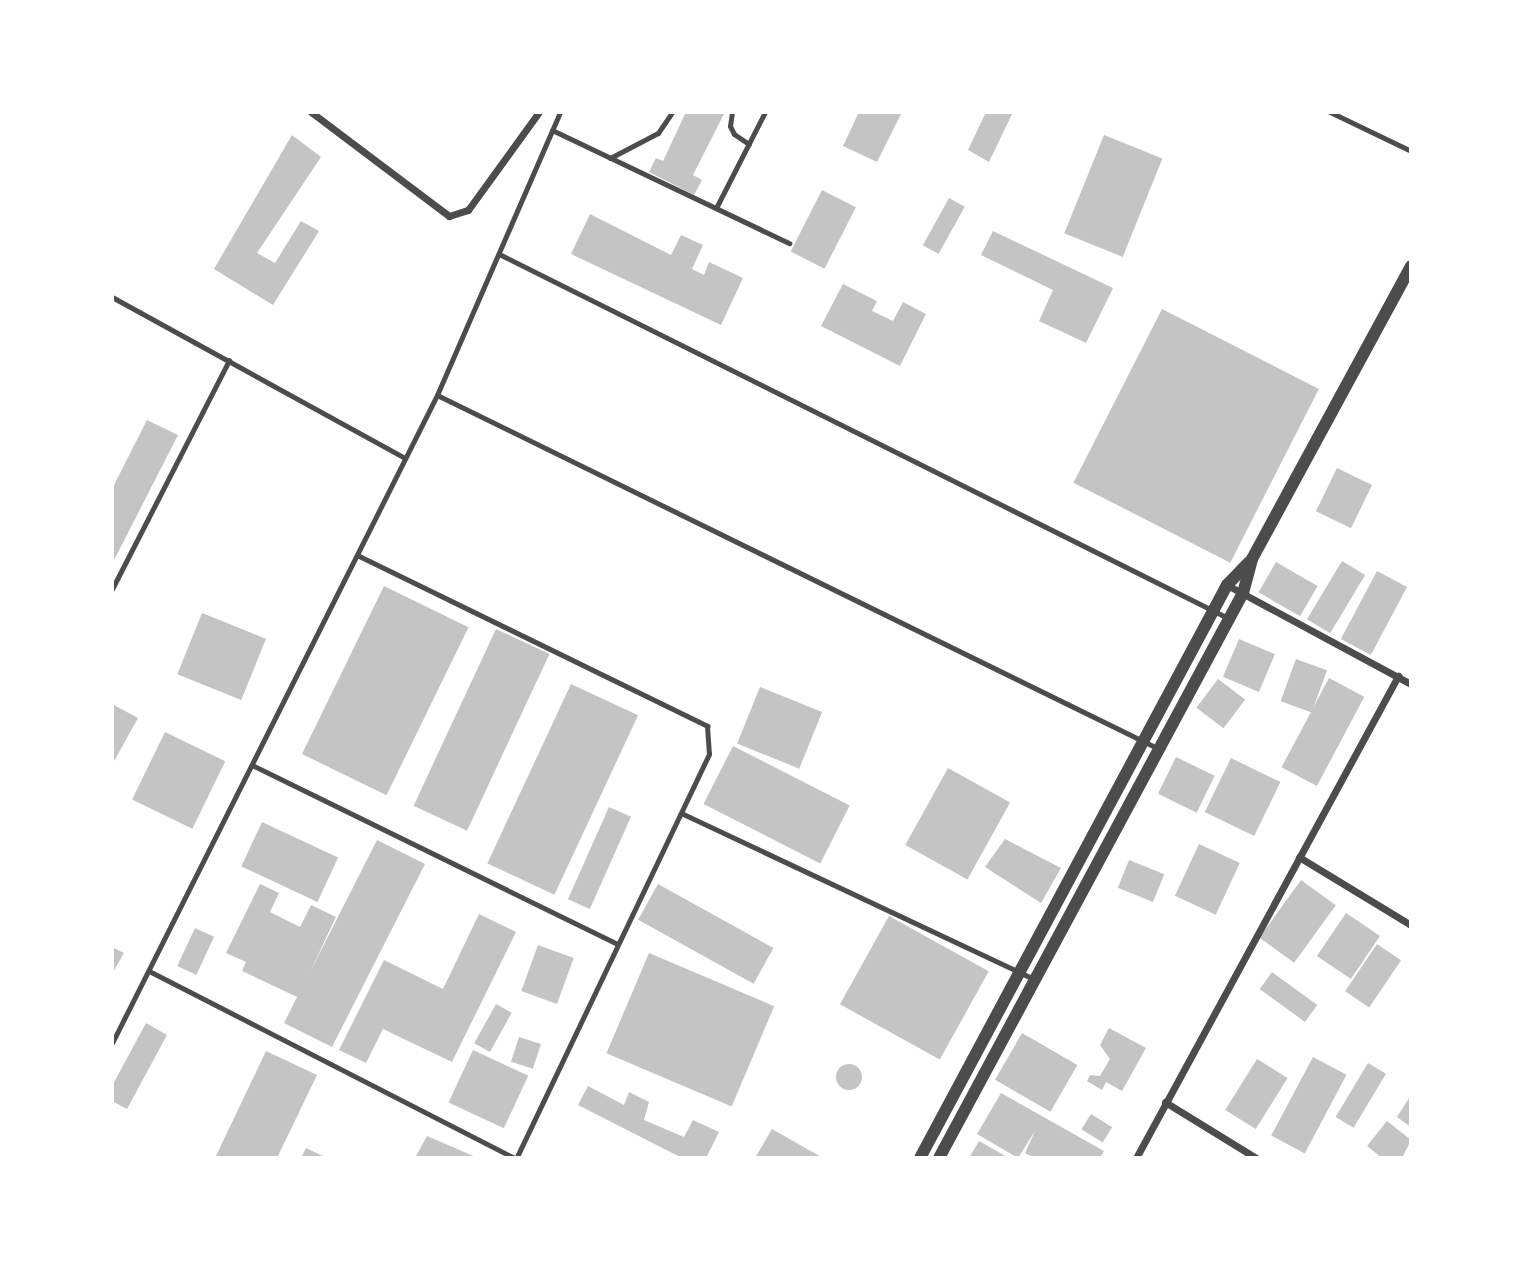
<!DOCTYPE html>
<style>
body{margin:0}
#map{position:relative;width:1523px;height:1270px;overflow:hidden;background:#fff;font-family:"Titillium Web",sans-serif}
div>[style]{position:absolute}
.building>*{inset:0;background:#c4c4c4;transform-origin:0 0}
.round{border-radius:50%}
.service>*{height:5px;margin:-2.5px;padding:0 2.5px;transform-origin:2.5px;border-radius:2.5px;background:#4c4c4c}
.minor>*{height:7px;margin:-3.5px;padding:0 3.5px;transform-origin:3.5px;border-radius:3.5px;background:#4c4c4c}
.tertiary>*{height:12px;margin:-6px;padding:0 6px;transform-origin:6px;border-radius:6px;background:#4c4c4c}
span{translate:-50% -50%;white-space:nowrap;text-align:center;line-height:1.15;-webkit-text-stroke:5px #fff;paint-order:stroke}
.frame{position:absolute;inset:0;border:114px solid #fff;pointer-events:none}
</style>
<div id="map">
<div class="building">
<div style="clip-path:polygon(686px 112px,725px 112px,693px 175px,702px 180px,694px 195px,649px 172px,656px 158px,663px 161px)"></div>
<div style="clip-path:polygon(859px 112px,902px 112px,877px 162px,843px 146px)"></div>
<div style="clip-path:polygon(986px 112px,1013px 112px,989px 162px,968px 150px)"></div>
<div style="clip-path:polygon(292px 135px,321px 157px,257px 253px,275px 263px,301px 221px,319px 231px,273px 305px,214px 269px)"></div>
<div style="left:1104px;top:135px;width:63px;height:106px;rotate:22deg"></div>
<div style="left:822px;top:190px;width:38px;height:69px;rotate:27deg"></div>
<div style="left:949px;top:198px;width:18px;height:54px;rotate:29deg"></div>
<div style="clip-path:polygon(590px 214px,671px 255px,681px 235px,703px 245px,692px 269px,704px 275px,709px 262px,743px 278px,721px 325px,571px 254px)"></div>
<div style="clip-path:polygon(993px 231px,1113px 288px,1086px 343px,1039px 321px,1053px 290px,981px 255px)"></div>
<div style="clip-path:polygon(843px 284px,877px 301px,872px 311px,893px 321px,903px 302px,926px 314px,900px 366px,821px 326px)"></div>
<div style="left:1162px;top:309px;width:176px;height:195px;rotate:27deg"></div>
<div style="clip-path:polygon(147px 420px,178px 435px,112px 564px,112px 489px)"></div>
<div style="left:1337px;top:468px;width:39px;height:48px;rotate:26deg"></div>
<div style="left:1342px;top:561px;width:27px;height:68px;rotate:31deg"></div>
<div style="left:1276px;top:562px;width:48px;height:35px;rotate:30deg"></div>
<div style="left:1377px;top:571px;width:34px;height:77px;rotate:28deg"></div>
<div style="left:384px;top:586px;width:94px;height:187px;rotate:26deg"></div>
<div style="left:202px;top:613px;width:69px;height:66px;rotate:22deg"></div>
<div style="left:496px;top:629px;width:59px;height:195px;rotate:25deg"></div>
<div style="left:1239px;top:639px;width:39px;height:41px;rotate:23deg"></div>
<div style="left:1296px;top:659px;width:33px;height:45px;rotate:20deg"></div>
<div style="left:1329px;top:678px;width:40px;height:101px;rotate:28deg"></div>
<div style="left:1218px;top:679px;width:34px;height:36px;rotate:37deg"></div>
<div style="left:571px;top:684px;width:74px;height:198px;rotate:25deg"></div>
<div style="left:760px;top:687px;width:67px;height:61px;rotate:22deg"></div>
<div style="clip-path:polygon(112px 704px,138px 718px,112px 765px)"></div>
<div style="left:165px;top:732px;width:67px;height:75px;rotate:26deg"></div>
<div style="left:733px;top:746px;width:131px;height:65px;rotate:27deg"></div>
<div style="left:1176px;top:757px;width:43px;height:41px;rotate:26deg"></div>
<div style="left:1231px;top:758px;width:55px;height:60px;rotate:26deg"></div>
<div style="left:948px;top:768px;width:71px;height:88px;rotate:29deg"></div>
<div style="left:609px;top:807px;width:24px;height:101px;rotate:24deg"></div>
<div style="left:262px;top:822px;width:84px;height:49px;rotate:25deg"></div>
<div style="clip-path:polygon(1005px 839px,1061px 868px,1041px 903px,985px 867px)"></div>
<div style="clip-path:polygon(377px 840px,425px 864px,332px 1047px,284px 1023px,297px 997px,242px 971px,246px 962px,226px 953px,260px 884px,279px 893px,270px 912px,300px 927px,311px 905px,336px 917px,310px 972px)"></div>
<div style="left:1199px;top:844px;width:45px;height:57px;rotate:25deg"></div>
<div style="left:1129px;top:860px;width:38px;height:30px;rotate:22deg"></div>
<div style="left:1301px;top:880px;width:43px;height:71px;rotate:36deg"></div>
<div style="left:658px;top:884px;width:132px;height:41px;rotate:29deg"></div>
<div style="left:1346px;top:913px;width:41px;height:52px;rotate:34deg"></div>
<div style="clip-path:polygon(479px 914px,516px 932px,452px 1062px,383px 1029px,366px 1063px,339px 1050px,384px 960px,443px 989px)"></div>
<div style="left:889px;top:916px;width:114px;height:101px;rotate:29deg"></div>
<div style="left:195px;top:928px;width:21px;height:42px;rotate:25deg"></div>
<div style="left:1377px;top:944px;width:29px;height:57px;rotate:34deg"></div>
<div style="left:538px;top:945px;width:38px;height:49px;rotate:20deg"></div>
<div style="clip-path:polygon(112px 947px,124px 953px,112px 974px)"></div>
<div style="left:649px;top:953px;width:136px;height:109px;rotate:23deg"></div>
<div style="left:1272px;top:972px;width:56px;height:21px;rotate:36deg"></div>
<div style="left:496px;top:1004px;width:18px;height:45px;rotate:29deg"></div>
<div style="clip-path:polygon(146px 1023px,167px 1035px,127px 1109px,112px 1101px,112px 1086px)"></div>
<div style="clip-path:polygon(1109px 1028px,1146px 1048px,1122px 1091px,1106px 1082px,1102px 1090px,1087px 1081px,1090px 1075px,1100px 1076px,1110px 1059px,1100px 1045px)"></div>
<div style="left:1022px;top:1033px;width:64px;height:54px;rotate:30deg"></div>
<div style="left:519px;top:1037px;width:23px;height:26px;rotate:18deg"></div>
<div style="left:473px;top:1050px;width:61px;height:58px;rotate:25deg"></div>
<div style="clip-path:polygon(266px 1051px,317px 1075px,277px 1158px,215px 1158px)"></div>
<div style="left:1313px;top:1057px;width:38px;height:89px;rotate:28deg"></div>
<div style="left:1257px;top:1059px;width:36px;height:60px;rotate:32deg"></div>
<div style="left:1368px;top:1063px;width:21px;height:63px;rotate:31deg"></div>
<div class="round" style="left:836px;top:1064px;width:26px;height:26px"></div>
<div style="clip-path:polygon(588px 1086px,624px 1105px,629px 1092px,649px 1102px,644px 1120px,684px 1137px,693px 1120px,719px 1132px,706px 1158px,682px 1158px,578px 1105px)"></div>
<div style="clip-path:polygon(1001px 1093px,1104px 1151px,1100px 1158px,1035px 1158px,1025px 1153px,1035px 1131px,1018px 1158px,977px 1134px)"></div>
<div style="clip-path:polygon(1409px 1098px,1411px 1099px,1411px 1127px,1397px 1117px)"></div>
<div style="left:1091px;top:1114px;width:25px;height:18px;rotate:32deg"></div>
<div style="clip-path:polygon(1387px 1121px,1411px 1140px,1402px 1158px,1382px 1158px,1367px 1146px)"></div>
<div style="clip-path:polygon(772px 1129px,823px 1158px,755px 1158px)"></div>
<div style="clip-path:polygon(427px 1136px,478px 1158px,415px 1158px)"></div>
<div style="clip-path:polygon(979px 1141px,1009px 1158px,969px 1158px)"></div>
<div style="clip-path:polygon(306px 1148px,327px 1158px,301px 1158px)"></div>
</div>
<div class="service">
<div style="left:732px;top:112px;width:14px;rotate:98deg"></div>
<div style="left:730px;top:126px;width:9px;rotate:63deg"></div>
<div style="left:734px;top:134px;width:18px;rotate:34deg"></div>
<div style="left:1330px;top:112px;width:90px;rotate:25.7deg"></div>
<div style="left:552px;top:130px;width:263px;rotate:25.5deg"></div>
<div style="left:610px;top:158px;width:54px;rotate:-27.5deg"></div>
<div style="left:658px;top:133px;width:25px;rotate:-56deg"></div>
<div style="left:716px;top:208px;width:108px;rotate:-63deg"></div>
<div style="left:501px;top:255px;width:813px;rotate:26.53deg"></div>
<div style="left:112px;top:297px;width:334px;rotate:28.8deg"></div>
<div style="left:437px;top:395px;width:802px;rotate:26.12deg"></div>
<div style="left:357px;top:555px;width:390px;rotate:26deg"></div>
<div style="left:707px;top:726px;width:28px;rotate:86deg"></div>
<div style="left:709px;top:754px;width:448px;rotate:115.5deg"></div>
<div style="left:112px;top:589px;width:257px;rotate:-62.9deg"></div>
<div style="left:252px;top:765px;width:407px;rotate:26.1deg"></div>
<div style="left:681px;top:813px;width:389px;rotate:25.2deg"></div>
<div style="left:149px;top:971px;width:410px;rotate:27.1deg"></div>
<div style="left:112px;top:1043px;width:725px;rotate:-63.36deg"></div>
<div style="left:437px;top:395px;width:309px;rotate:-66.5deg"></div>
</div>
<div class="minor">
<div style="left:311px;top:112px;width:173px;rotate:37deg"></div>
<div style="left:449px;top:216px;width:20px;rotate:-18deg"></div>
<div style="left:468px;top:210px;width:121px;rotate:-54.1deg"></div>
<div style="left:1227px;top:585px;width:209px;rotate:28.3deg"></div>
<div style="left:1299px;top:857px;width:131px;rotate:31.3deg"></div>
<div style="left:1165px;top:1102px;width:107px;rotate:31.6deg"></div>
<div style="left:1136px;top:1158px;width:549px;rotate:-61.47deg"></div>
</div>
<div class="tertiary">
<div style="left:920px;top:1158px;width:650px;rotate:-61.82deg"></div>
<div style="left:1227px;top:585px;width:32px;rotate:-46deg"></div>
<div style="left:939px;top:1158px;width:642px;rotate:-61.72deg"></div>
<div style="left:1243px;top:593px;width:35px;rotate:-75deg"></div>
<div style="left:1252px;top:559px;width:333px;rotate:-61.5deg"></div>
</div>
<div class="frame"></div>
</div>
